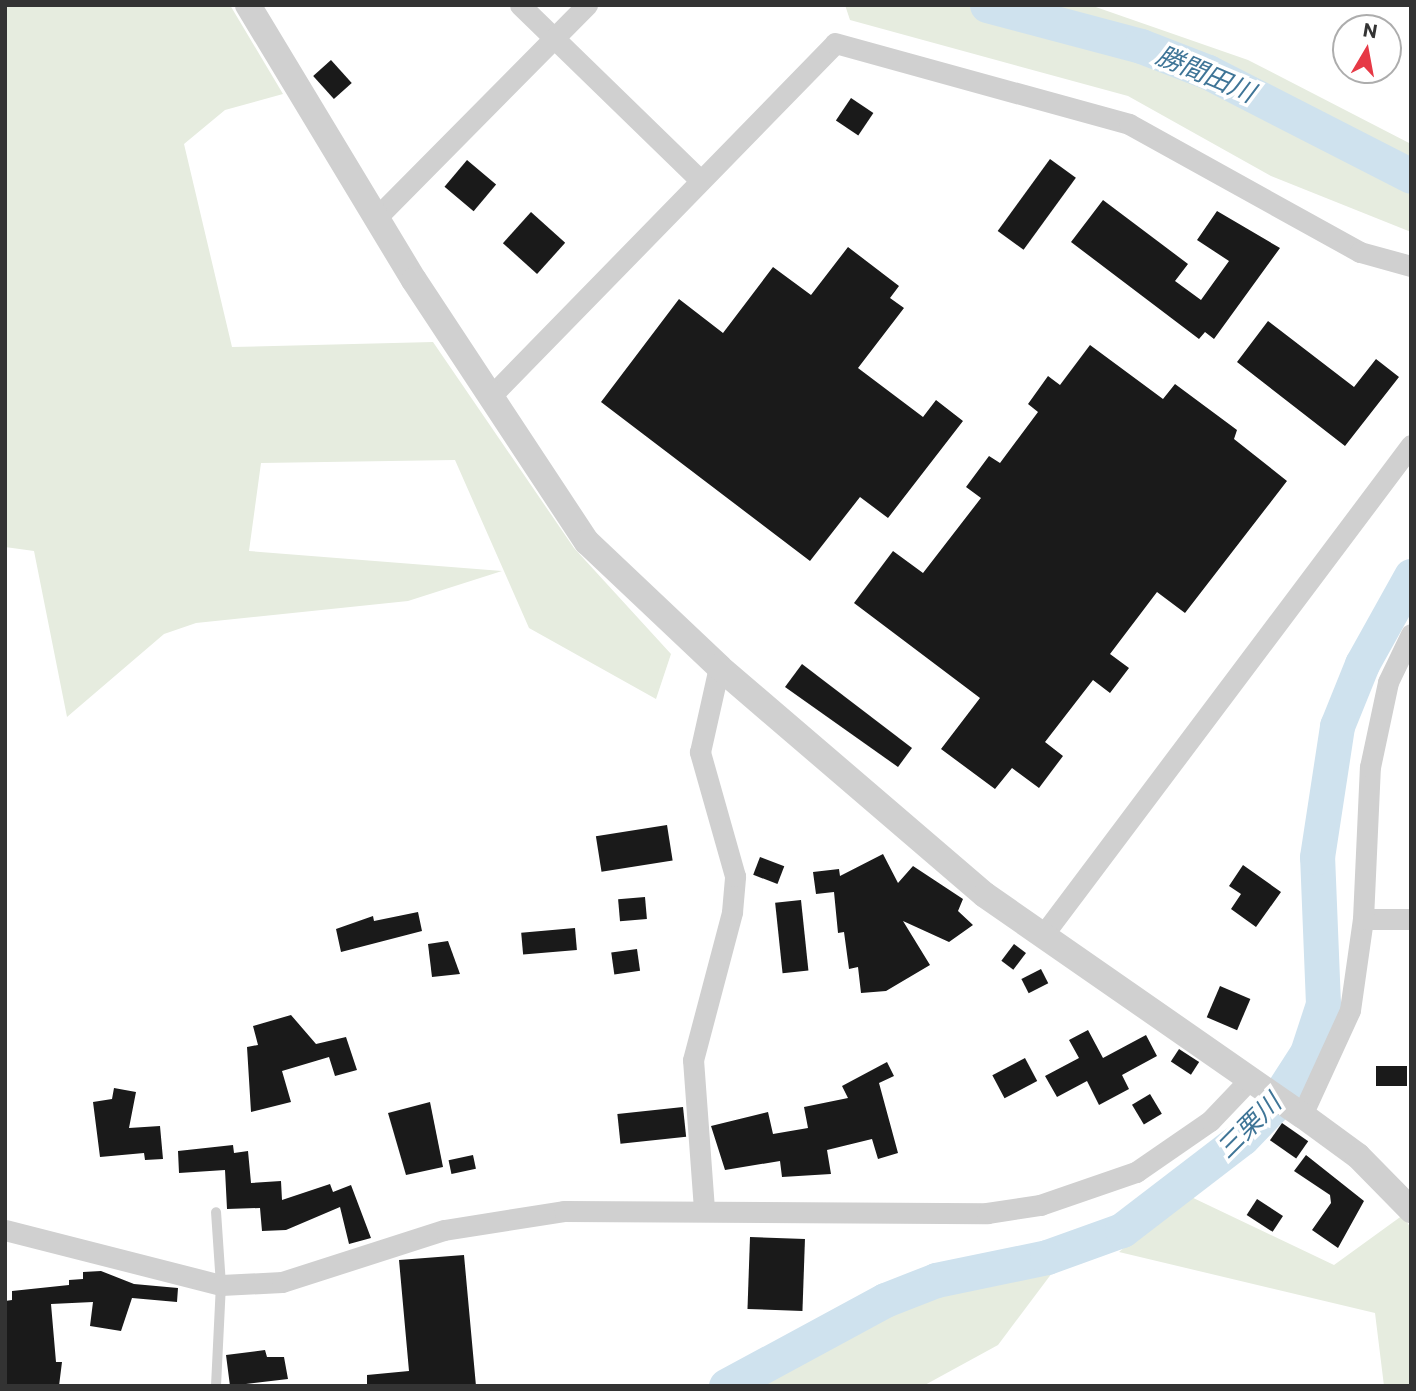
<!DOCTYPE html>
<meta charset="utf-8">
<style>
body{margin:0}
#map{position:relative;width:1416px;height:1391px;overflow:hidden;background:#fff;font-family:Commissioner,"Noto Sans JP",sans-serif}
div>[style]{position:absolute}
.green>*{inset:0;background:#e6ecdf}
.river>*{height:35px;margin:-17.5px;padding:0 17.5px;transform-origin:17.5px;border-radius:17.5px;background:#cfe2ee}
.building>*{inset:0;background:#1a1a1a;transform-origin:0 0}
.service>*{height:10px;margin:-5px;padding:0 5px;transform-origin:5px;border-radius:5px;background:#d0d0d0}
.minor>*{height:21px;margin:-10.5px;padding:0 10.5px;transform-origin:10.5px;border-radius:10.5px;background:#d0d0d0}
.tertiary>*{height:26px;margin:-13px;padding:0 13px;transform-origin:13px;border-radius:13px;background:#d0d0d0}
span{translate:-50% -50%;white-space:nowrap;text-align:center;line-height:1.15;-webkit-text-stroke:7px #fff;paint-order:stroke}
.water-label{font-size:26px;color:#3f7597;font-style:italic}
.frame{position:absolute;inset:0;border:7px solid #333;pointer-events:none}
.north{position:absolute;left:1332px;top:14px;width:70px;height:70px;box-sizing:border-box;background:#fff;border:2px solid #adadad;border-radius:50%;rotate:10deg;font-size:19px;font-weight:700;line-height:28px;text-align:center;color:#333}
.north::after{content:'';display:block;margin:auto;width:24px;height:32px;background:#e63946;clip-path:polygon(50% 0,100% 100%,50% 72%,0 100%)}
</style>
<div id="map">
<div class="green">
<div style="clip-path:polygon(5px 5px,230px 5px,283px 94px,225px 110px,184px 144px,232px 347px,433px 342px,574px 548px,671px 654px,656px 699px,529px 628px,455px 460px,261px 463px,249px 551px,502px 571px,408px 601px,196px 623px,164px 634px,67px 717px,34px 551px,5px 547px)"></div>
<div style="clip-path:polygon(845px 5px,1090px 5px,1248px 60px,1411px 144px,1411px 232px,1271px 176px,1128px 96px,850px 20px)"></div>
<div style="clip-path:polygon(1187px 1195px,1334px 1265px,1403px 1215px,1411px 1229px,1411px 1386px,1384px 1386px,1375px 1313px,1119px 1252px)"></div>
<div style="clip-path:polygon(1064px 1257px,998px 1345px,923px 1386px,733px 1386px,871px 1301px)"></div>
</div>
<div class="river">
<div style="left:987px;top:5px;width:159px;rotate:14.9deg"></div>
<div style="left:1141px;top:46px;width:72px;rotate:21.2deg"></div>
<div style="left:1208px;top:72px;width:228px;rotate:27.1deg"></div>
<div style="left:726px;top:1386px;width:181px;rotate:-28.4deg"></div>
<div style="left:885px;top:1300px;width:55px;rotate:-21.4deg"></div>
<div style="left:936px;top:1280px;width:113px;rotate:-11.7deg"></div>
<div style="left:1047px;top:1257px;width:80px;rotate:-19.8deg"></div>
<div style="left:1122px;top:1230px;width:151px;rotate:-37.5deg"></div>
<div style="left:1242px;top:1138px;width:43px;rotate:-45.9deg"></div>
<div style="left:1272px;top:1107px;width:64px;rotate:-57.1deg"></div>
<div style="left:1307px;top:1053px;width:52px;rotate:-71.9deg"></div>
<div style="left:1323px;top:1004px;width:147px;rotate:-92.3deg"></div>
<div style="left:1317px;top:857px;width:133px;rotate:-81.3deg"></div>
<div style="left:1337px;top:726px;width:67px;rotate:-68deg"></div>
<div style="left:1362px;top:664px;width:101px;rotate:-60.9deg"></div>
</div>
<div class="building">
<div style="left:331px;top:60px;width:31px;height:24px;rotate:48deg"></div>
<div style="left:851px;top:98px;width:27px;height:27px;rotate:34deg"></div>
<div style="left:1050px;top:159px;width:32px;height:89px;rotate:36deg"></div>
<div style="left:467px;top:160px;width:38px;height:35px;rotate:40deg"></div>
<div style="clip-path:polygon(1103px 200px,1188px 264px,1175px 281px,1201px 300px,1229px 261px,1197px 240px,1217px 211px,1280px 248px,1214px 339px,1205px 332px,1199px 339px,1071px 242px)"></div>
<div style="left:531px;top:212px;width:46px;height:42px;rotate:42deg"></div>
<div style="clip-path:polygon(848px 247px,899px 286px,890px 298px,904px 308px,858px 368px,923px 417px,936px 400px,963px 421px,888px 518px,860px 497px,810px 561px,601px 402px,679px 299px,723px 333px,773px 267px,811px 295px)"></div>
<div style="clip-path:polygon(1268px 321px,1354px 387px,1376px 359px,1399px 377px,1345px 446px,1237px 362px)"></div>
<div style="clip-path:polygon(1090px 345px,1163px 399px,1175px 384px,1237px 430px,1234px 439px,1287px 481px,1185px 613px,1157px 592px,1110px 654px,1129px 668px,1110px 693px,1093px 680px,1045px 742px,1063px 756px,1039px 788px,1012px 768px,995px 789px,941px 749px,980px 698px,854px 603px,893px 551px,923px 573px,981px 498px,966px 487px,989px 456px,1000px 463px,1038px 412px,1028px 404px,1048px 376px,1060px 385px)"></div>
<div style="clip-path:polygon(802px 664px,912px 748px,898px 767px,785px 687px)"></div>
<div style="left:667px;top:825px;width:36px;height:72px;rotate:81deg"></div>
<div style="clip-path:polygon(883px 854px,898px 883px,913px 866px,963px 899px,958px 911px,973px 925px,949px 942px,903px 921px,930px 965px,886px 991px,861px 993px,858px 967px,849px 969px,844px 932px,838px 933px,834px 892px,816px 894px,813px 872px,839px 869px,840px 876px)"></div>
<div style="left:760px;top:857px;width:26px;height:19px;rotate:21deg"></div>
<div style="clip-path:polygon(1243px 865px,1281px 892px,1256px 927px,1231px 909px,1241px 894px,1229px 886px)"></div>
<div style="left:645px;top:897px;width:22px;height:27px;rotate:85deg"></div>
<div style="left:801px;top:900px;width:71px;height:26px;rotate:84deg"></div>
<div style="clip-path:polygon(418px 912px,422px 931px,341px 952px,336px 929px,373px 916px,374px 921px)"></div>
<div style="left:575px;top:928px;width:22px;height:54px;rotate:85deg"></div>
<div style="clip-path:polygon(448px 941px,460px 974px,432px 977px,428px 944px)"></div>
<div style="left:1014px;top:944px;width:15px;height:21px;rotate:37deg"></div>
<div style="left:637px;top:949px;width:22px;height:26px;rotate:82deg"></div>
<div style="left:1041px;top:969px;width:16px;height:22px;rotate:63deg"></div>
<div style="left:1220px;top:986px;width:33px;height:34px;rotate:23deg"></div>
<div style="clip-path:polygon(291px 1015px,316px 1044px,346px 1037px,357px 1070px,335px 1076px,329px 1057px,282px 1071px,291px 1102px,251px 1112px,247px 1047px,258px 1045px,253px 1026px)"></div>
<div style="clip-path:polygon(1088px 1030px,1103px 1058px,1146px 1035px,1157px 1056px,1122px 1075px,1129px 1089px,1099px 1105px,1087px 1081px,1057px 1097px,1045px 1076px,1079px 1058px,1069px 1040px)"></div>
<div style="left:1179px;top:1049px;width:24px;height:15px;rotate:33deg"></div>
<div style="left:1025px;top:1058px;width:26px;height:37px;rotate:62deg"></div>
<div style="clip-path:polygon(887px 1062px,894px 1076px,879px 1083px,898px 1153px,878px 1159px,872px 1139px,827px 1150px,831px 1174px,782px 1177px,780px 1161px,725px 1170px,711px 1126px,768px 1112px,773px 1134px,808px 1128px,804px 1107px,848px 1098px,842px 1086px)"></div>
<div style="left:1376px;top:1066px;width:31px;height:20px"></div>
<div style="clip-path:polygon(114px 1088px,136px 1092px,129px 1128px,160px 1126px,163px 1159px,145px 1160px,144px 1153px,100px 1157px,93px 1102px,112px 1099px)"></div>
<div style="left:1150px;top:1094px;width:23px;height:21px;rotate:59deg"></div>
<div style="clip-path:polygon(430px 1102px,443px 1167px,406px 1175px,388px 1113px)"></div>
<div style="left:683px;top:1107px;width:30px;height:66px;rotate:84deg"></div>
<div style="left:1282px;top:1123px;width:32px;height:21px;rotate:35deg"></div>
<div style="clip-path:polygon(233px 1145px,234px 1153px,248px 1151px,251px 1183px,281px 1181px,282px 1200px,330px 1184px,333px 1192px,351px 1185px,371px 1238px,349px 1244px,340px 1207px,286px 1230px,262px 1231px,260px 1208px,227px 1209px,225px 1170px,179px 1173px,178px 1151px)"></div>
<div style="left:473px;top:1155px;width:14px;height:25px;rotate:78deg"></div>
<div style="clip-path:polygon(1306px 1155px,1364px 1201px,1338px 1248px,1312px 1230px,1331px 1203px,1330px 1195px,1294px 1171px)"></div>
<div style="left:1257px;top:1199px;width:31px;height:19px;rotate:33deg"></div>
<div style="left:750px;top:1237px;width:55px;height:72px;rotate:2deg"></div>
<div style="clip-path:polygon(464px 1255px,476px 1386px,367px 1386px,367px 1375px,409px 1371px,399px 1260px)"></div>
<div style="clip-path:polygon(101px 1271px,134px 1284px,178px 1288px,177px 1302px,132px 1298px,121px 1331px,90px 1326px,93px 1302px,51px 1304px,56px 1362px,62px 1362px,59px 1386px,5px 1386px,5px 1301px,12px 1300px,12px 1291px,69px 1285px,69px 1280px,83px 1279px,83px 1272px)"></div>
<div style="clip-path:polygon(265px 1350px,267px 1357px,284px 1357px,288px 1379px,230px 1386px,226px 1355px)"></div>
</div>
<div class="service">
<div style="left:216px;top:1386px;width:101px;rotate:-87.2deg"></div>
<div style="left:221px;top:1285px;width:73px;rotate:-93.9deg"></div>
</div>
<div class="minor">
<div style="left:520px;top:5px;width:250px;rotate:44.2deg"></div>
<div style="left:379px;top:215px;width:296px;rotate:-45.3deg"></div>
<div style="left:490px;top:397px;width:494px;rotate:-45.7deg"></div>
<div style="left:835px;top:43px;width:305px;rotate:15.4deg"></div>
<div style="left:1129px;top:124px;width:264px;rotate:29deg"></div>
<div style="left:1360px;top:252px;width:53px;rotate:15.4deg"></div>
<div style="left:1363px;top:919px;width:48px"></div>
<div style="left:1043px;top:935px;width:613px;rotate:-53.09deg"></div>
<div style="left:1302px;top:1115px;width:115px;rotate:-65.4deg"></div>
<div style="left:1350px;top:1010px;width:92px;rotate:-81.9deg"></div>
<div style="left:1363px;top:919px;width:152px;rotate:-87.4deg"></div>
<div style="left:1370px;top:767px;width:87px;rotate:-78deg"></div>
<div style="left:1388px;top:682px;width:53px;rotate:-64.4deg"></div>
<div style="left:704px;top:1209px;width:149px;rotate:-94.2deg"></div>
<div style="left:693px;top:1060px;width:153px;rotate:-75.2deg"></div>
<div style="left:732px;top:912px;width:36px;rotate:-85deg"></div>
<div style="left:735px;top:876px;width:129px;rotate:-105.8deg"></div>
<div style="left:700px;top:752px;width:87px;rotate:-77.4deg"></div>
<div style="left:5px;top:1230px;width:223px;rotate:14.3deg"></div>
<div style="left:221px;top:1285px;width:61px;rotate:-2.8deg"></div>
<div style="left:282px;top:1282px;width:170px;rotate:-17.8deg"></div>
<div style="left:444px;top:1230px;width:121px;rotate:-9deg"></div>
<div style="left:564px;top:1211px;width:423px;rotate:0.3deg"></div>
<div style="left:987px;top:1213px;width:54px;rotate:-8.6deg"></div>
<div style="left:1040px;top:1205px;width:102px;rotate:-19deg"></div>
<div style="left:1136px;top:1172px;width:90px;rotate:-34.6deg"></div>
<div style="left:1210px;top:1121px;width:57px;rotate:-46.4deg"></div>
</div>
<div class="tertiary">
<div style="left:248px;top:5px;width:321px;rotate:58.9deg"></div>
<div style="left:414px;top:280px;width:314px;rotate:56.6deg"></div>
<div style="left:587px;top:542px;width:182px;rotate:43.4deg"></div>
<div style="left:719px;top:667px;width:350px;rotate:40.6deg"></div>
<div style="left:985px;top:895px;width:386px;rotate:34.8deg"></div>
<div style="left:1302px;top:1115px;width:69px;rotate:36.2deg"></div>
<div style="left:1358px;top:1156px;width:76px;rotate:45.5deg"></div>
</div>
<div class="water-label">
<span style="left:1206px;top:73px;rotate:23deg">勝間田川</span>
<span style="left:1248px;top:1125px;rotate:-45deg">三栗川</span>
</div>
<div class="frame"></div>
<div class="north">N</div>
</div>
